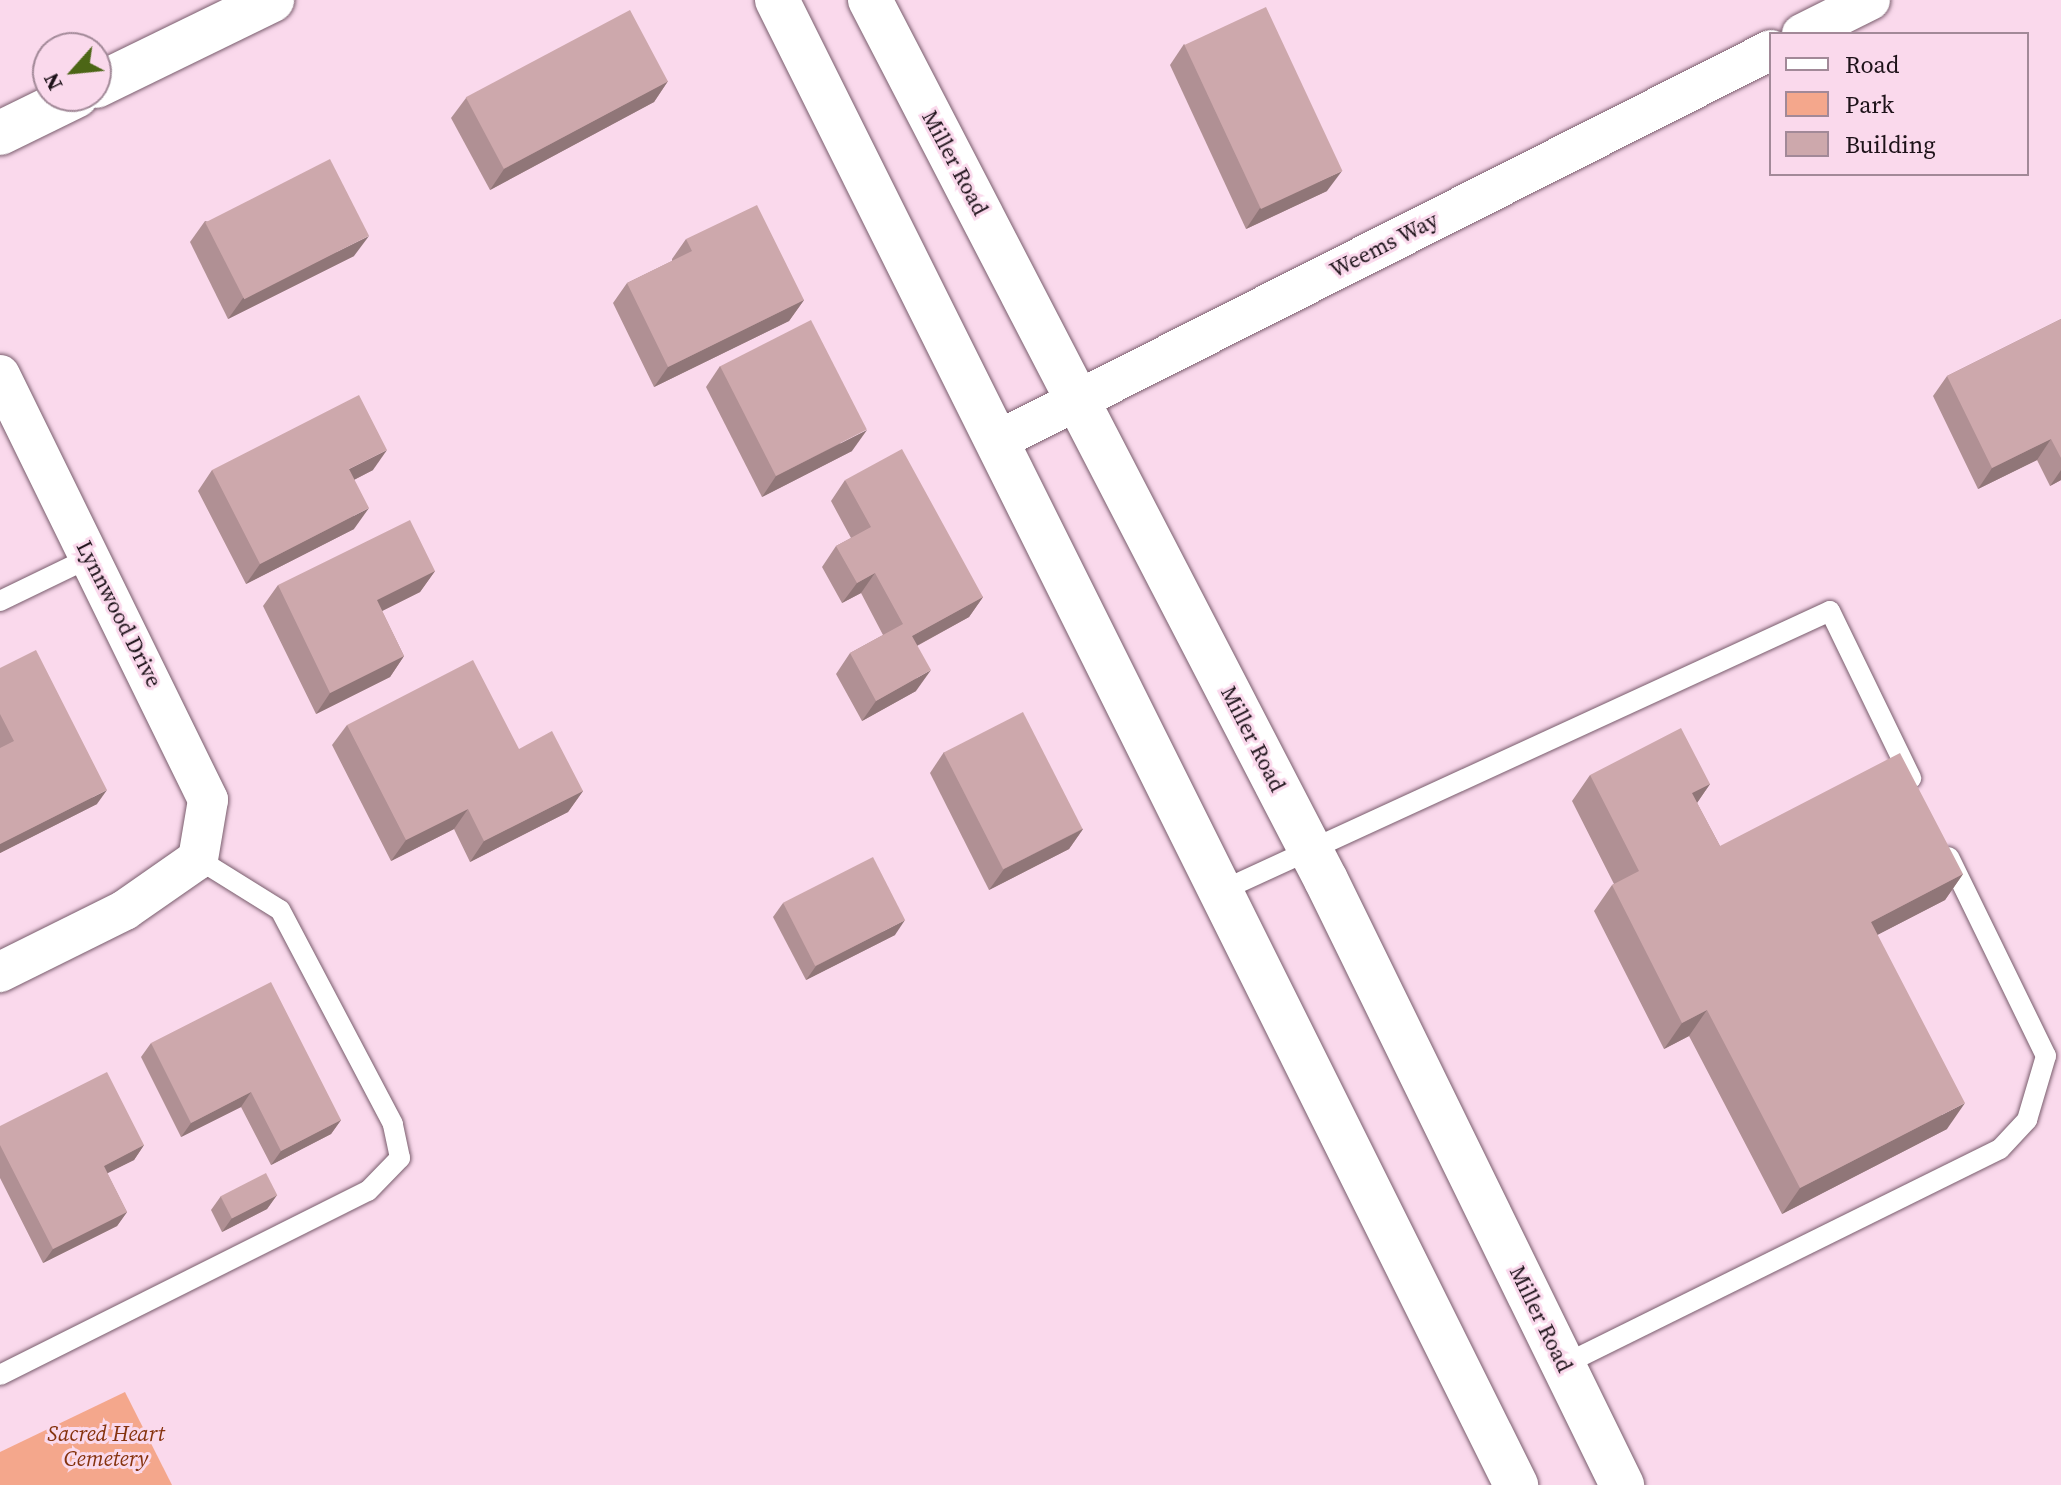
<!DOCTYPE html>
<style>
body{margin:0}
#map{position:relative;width:2061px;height:1485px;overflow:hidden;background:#fad9ec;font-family:"Source Serif 4",serif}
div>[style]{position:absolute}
.green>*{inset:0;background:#f4a78c}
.roads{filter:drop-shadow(0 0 2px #795d6d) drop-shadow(0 0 2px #795d6d)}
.service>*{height:20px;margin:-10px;padding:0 10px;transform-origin:10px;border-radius:10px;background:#fff}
.minor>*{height:40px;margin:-20px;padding:0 20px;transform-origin:20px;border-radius:20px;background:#fff}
.tertiary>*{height:44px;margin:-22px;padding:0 22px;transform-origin:22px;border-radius:22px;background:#fff}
.secondary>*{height:44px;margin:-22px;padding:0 22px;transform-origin:22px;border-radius:22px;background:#fff}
.wall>*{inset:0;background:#b09094}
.shaded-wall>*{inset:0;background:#907678}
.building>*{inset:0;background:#cda8ac;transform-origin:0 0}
span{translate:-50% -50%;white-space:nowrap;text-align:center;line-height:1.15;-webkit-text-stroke:6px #fad9ec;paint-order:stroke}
.street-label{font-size:22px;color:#1d1219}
.park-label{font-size:22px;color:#85320d;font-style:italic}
.legend{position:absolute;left:1769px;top:32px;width:260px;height:144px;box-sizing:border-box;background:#fad9ec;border:2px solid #a28998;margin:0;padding:10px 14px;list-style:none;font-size:24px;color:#1d1219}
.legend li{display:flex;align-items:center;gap:16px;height:40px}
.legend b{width:40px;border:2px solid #a28998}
.north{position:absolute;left:32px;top:32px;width:80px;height:80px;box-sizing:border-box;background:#fad9ec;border:2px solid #a28998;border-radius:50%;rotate:243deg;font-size:22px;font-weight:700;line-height:32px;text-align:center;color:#1d1219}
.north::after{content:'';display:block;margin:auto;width:28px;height:36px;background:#4c6616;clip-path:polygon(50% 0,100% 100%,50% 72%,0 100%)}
</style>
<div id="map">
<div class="green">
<div style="clip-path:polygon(125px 1392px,172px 1485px,0 1485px,0 1452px)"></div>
</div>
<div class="roads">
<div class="service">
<div style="left:0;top:601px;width:101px;rotate:-25.8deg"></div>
<div style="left:1221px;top:891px;width:670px;rotate:-24.69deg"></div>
<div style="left:1830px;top:611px;width:186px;rotate:64.1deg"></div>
<div style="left:1563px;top:1365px;width:487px;rotate:-26.3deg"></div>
<div style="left:2000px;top:1149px;width:40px;rotate:-47deg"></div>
<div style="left:2027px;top:1120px;width:67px;rotate:-73.5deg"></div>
<div style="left:2046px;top:1056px;width:221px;rotate:-116deg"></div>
<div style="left:0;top:1375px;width:411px;rotate:-26.6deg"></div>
<div style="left:368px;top:1191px;width:46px;rotate:-45.9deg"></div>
<div style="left:400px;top:1158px;width:35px;rotate:-102deg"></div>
<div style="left:393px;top:1124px;width:242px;rotate:-117.8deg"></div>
<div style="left:280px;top:910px;width:97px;rotate:-148.1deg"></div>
</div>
<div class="minor">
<div style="left:1802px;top:34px;width:76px;rotate:-26.6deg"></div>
<div style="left:0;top:375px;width:473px;rotate:63.9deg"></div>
<div style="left:208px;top:800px;width:60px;rotate:99.6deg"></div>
<div style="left:198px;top:859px;width:89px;rotate:145.1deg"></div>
<div style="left:125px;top:910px;width:140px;rotate:153.6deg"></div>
<div style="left:997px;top:441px;width:867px;rotate:-26.8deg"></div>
</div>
<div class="tertiary">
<div style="left:96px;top:86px;width:196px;rotate:-26deg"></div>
<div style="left:0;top:133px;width:85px;rotate:-26deg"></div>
</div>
<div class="secondary">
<div style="left:777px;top:0;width:1659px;rotate:63.54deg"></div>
<div style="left:870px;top:0;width:991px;rotate:62.61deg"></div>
<div style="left:1326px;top:880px;width:674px;rotate:63.93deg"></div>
</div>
</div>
<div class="wall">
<div style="clip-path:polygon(1184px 44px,1327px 191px,1246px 229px,1170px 65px)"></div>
<div style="clip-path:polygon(668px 81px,654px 102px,490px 190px,451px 118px,466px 98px)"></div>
<div style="clip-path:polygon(205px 221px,354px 256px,228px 319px,190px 242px)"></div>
<div style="clip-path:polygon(686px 239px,804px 300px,789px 321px,654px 387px,613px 303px,627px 283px,672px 261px,672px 259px)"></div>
<div style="clip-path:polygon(2061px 319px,2061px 480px,2050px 486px,2037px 460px,1978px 489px,1933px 396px,1947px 376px)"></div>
<div style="clip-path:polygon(720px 366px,852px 451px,762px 497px,706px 387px)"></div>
<div style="clip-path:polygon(212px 470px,373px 470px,354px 480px,354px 529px,246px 584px,198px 491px)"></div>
<div style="clip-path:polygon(845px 480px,983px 597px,969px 617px,917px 646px,916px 691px,862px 721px,836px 674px,850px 653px,883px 635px,861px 593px,842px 603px,822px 567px,836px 546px,851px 538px,831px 501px)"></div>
<div style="clip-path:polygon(435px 571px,420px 592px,382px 611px,404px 656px,390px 677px,316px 714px,263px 606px,278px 585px)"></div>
<div style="clip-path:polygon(0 668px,97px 804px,0 853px)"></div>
<div style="clip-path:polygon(347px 725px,519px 749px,583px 791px,568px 812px,470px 862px,454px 829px,391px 861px,332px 745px)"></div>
<div style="clip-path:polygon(944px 752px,1083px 829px,1069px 849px,989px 890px,930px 773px)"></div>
<div style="clip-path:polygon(1590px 775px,1710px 784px,1697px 803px,1720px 846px,1963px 874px,1945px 900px,1877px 935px,1947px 1129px,1782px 1214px,1689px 1036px,1664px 1049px,1594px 911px,1612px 885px,1614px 884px,1572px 801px)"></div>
<div style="clip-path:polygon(783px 903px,895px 935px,806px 980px,773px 917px)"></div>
<div style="clip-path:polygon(151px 1043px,341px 1120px,331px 1134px,271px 1165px,241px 1107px,181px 1137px,141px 1057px)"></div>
<div style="clip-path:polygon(0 1126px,144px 1145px,134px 1160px,107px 1173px,127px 1212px,117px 1226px,43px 1263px,0 1178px)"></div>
<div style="clip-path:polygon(277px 1195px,267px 1209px,222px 1232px,211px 1210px,221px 1196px)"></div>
</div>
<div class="shaded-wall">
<div style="clip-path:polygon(668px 81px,654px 102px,490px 190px,504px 169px)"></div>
<div style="clip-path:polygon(1342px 171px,1327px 191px,1246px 229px,1260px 208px)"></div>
<div style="clip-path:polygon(369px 236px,354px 256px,228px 319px,243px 298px)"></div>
<div style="clip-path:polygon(804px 300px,789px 321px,654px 387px,668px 367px)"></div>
<div style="clip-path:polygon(867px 430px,852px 451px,762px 497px,776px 476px)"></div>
<div style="clip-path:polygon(2051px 439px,2037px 460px,1978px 489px,1992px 468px)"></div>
<div style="clip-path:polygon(387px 450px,373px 470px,334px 490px,349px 469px)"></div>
<div style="clip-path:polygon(2061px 470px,2061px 480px,2050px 486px)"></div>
<div style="clip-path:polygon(369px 508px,354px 529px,246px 584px,260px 564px)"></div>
<div style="clip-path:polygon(435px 571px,420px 592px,362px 621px,377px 600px)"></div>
<div style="clip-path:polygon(875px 573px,861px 593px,842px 603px,857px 583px)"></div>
<div style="clip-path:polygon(983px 597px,969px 617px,898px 656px,912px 636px)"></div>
<div style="clip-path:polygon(404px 656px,390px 677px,316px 714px,330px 693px)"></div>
<div style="clip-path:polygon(931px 670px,916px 691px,862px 721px,876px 701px)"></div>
<div style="clip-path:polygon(1710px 784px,1692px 810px,1692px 793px)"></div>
<div style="clip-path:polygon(107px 790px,97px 804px,0 853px,0 844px)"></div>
<div style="clip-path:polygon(583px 791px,568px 812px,470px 862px,484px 841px)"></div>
<div style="clip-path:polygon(468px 809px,454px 829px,391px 861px,406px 840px)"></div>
<div style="clip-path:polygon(1083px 829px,1069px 849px,989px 890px,1004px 869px)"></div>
<div style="clip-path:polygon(1963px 874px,1945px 900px,1852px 948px,1871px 922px)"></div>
<div style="clip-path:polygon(905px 920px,895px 935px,806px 980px,816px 966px)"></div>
<div style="clip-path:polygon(1707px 1010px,1689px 1036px,1664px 1049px,1682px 1023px)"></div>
<div style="clip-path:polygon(251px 1092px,241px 1107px,181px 1137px,191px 1123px)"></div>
<div style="clip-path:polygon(1965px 1103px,1947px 1129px,1782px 1214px,1800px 1188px)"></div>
<div style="clip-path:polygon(341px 1120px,331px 1134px,271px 1165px,281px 1151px)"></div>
<div style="clip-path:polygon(144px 1145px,134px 1160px,94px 1180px,104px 1166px)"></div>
<div style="clip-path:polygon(277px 1195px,267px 1209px,222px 1232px,232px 1218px)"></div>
<div style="clip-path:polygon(127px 1212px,117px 1226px,43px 1263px,53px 1249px)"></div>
</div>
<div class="building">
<div style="left:1266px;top:7px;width:181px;height:90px;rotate:65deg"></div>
<div style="left:630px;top:10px;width:81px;height:186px;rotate:62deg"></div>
<div style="left:330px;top:159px;width:86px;height:140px;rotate:63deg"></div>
<div style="clip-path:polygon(757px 205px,804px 300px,668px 367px,627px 283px,692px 251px,686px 239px)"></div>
<div style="clip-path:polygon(2061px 319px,2061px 458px,2051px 439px,1992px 468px,1947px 376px)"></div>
<div style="left:811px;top:320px;width:123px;height:102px;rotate:63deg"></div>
<div style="clip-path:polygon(359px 395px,387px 450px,349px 469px,369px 508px,260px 564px,212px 470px)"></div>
<div style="clip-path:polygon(902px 449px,983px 597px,912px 636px,931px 670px,876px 701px,850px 653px,903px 624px,875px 573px,857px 583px,836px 546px,871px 527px,845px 480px)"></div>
<div style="clip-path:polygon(410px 520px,435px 571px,377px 600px,404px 656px,330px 693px,278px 585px)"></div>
<div style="clip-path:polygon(36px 650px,107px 790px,0 844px,0 748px,14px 741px,0 714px,0 668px)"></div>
<div style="clip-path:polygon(473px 660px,519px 749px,552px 731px,583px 791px,484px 841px,468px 809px,406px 840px,347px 725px)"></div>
<div style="left:1023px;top:712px;width:131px;height:89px;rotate:63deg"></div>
<div style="clip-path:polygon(1681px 728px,1710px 784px,1692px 793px,1720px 846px,1900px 753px,1963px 874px,1871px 922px,1965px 1103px,1800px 1188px,1707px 1010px,1682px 1023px,1612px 885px,1639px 871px,1590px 775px)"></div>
<div style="left:873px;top:857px;width:71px;height:101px;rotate:63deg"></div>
<div style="clip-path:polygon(271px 982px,341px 1120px,281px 1151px,251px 1092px,191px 1123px,151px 1043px)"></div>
<div style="clip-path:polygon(107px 1072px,144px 1145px,104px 1166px,127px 1212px,53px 1249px,0 1145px,0 1126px)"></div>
<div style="left:266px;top:1173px;width:25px;height:51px;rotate:63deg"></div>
</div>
<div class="street-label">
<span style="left:955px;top:163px;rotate:62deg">Miller Road</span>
<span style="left:1384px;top:245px;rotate:-27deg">Weems Way</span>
<span style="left:119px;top:614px;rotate:63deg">Lynnwood Drive</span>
<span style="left:1253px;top:739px;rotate:63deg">Miller Road</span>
<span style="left:1541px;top:1319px;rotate:64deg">Miller Road</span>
</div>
<div class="park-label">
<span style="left:106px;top:1446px">Sacred Heart<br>Cemetery</span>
</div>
<ul class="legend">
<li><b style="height:10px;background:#fff"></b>Road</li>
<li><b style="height:22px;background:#f4a78c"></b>Park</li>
<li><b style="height:22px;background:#cda8ac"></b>Building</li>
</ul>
<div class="north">N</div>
</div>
